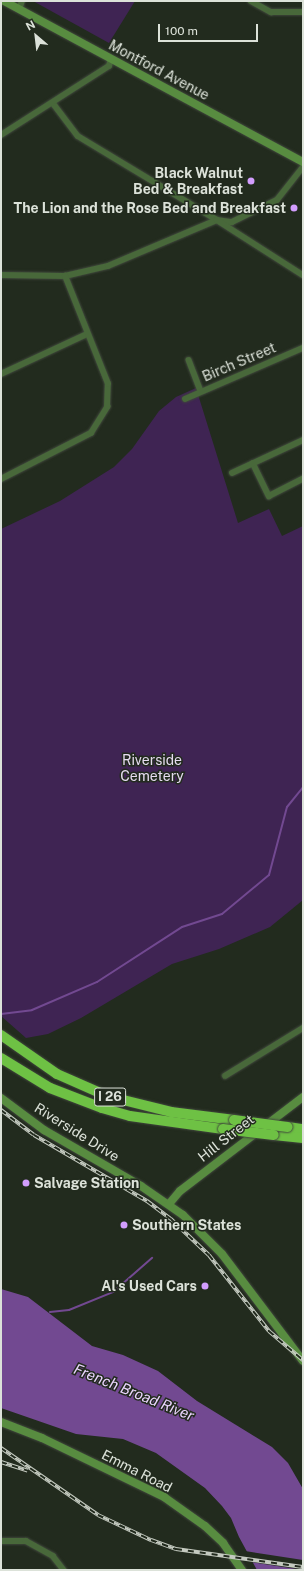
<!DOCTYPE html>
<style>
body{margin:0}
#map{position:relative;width:304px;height:1571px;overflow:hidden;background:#222b1e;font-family:"Public Sans",sans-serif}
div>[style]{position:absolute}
.green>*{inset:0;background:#3f2453}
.water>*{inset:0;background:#724991}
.pier>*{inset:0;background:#222b1e}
.stream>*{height:2px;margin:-1px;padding:0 1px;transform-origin:1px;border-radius:1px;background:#724991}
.roads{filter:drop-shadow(0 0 1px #40483c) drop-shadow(0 0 1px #40483c)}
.street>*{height:5.5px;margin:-2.75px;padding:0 2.75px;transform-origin:2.75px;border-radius:2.75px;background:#48683a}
.secondary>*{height:8px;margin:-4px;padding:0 4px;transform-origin:4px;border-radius:4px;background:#588c40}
.highway>*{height:10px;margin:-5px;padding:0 5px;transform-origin:5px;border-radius:5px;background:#6ec144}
.rail>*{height:3.5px;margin-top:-1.75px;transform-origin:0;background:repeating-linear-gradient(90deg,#222b1e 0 6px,#c4cac0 0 12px);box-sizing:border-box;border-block:1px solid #c4cac0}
.bridges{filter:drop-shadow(0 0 1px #40483c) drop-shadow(0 0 1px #40483c)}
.highway-bridge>*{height:10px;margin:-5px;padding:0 5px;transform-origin:5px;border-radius:5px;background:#6ec144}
.dots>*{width:11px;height:11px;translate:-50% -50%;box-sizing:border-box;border:2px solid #222b1e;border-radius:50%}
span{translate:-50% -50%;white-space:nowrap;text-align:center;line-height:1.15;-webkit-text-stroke:3px #222b1e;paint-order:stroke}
.shield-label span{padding:1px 3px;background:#222b1e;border:1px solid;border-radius:3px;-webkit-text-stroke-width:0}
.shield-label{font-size:13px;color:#dce2d9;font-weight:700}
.street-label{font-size:14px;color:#dce2d9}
.poi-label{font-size:14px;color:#dce2d9;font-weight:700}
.right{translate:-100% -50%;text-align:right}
.left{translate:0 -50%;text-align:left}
.park-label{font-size:14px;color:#e6dbf0}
.water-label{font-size:15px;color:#ecd6ff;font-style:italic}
.frame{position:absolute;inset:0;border:2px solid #dce2d9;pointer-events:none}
.north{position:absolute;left:16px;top:16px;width:40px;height:40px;-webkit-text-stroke:3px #222b1e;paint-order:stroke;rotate:332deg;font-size:11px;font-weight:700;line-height:16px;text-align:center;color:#dce2d9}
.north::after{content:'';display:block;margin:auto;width:14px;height:18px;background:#dce2d9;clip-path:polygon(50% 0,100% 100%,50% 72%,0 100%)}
.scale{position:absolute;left:158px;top:24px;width:100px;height:18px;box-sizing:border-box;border:2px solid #dce2d9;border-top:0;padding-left:5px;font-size:12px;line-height:14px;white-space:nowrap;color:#dce2d9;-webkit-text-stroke:3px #222b1e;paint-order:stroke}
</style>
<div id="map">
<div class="green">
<div style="clip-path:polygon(33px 1px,135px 1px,109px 43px)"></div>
<div style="clip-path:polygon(196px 388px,238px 523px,269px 509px,282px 536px,303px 526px,303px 900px,270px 927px,219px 949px,172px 964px,81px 1018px,48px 1034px,26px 1038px,1px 1016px,1px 529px,60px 501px,114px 467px,132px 449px,159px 411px,176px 397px)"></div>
</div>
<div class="water">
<div style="clip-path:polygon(1px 1289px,28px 1297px,92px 1346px,123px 1355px,158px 1371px,197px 1401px,272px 1447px,288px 1463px,303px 1489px,303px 1570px,257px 1570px,239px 1537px,231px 1518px,222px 1506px,205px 1488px,156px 1453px,123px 1439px,76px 1434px,1px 1408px)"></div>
</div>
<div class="pier">
<div style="clip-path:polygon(245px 1551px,303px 1560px,303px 1570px,251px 1562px)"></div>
</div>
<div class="stream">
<div style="left:1px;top:1014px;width:31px;rotate:-7deg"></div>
<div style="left:32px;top:1010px;width:71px;rotate:-23.3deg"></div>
<div style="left:97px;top:982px;width:101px;rotate:-32.9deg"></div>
<div style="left:182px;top:927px;width:42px;rotate:-18deg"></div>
<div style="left:222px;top:914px;width:61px;rotate:-39.7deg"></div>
<div style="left:269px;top:875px;width:70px;rotate:-75.2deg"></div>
<div style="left:287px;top:807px;width:26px;rotate:-51deg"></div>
<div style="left:50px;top:1312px;width:19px;rotate:-6deg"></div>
<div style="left:69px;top:1310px;width:48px;rotate:-22.2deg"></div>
<div style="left:113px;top:1292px;width:52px;rotate:-41.1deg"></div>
</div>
<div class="roads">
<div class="street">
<div style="left:251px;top:1px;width:23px;rotate:29deg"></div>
<div style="left:271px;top:12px;width:32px"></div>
<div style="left:19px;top:10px;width:9px;rotate:-72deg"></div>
<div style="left:53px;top:103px;width:41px;rotate:52.9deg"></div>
<div style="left:78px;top:136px;width:162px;rotate:31.1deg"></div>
<div style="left:217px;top:220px;width:15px;rotate:8deg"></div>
<div style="left:232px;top:222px;width:50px;rotate:-26.1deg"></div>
<div style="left:277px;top:200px;width:42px;rotate:-51.8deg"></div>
<div style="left:1px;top:135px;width:128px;rotate:-32.6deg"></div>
<div style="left:109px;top:66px;width:7px;rotate:-74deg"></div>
<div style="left:1px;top:275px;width:64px;rotate:0.9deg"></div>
<div style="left:65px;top:276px;width:44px;rotate:-13.1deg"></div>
<div style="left:108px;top:266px;width:118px;rotate:-22.9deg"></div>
<div style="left:217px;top:220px;width:102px;rotate:32.6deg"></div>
<div style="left:189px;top:360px;width:33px;rotate:69deg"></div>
<div style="left:1px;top:374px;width:95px;rotate:-24.9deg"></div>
<div style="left:185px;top:399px;width:129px;rotate:-23.4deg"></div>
<div style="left:253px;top:463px;width:37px;rotate:64deg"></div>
<div style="left:269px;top:496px;width:38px;rotate:-27deg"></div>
<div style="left:232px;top:473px;width:78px;rotate:-24.9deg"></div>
<div style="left:1px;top:479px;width:101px;rotate:-27.1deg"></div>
<div style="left:91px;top:433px;width:31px;rotate:-58deg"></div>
<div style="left:107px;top:407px;width:23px;rotate:-88deg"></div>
<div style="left:108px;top:384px;width:116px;rotate:-111.7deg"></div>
<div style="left:225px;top:1076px;width:92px;rotate:-31.6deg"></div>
<div style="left:2px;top:1541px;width:24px"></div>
<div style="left:26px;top:1541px;width:31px;rotate:29deg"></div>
<div style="left:53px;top:1556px;width:18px;rotate:52deg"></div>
</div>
<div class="secondary">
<div style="left:4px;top:1px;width:340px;rotate:28.3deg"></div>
<div style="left:1px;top:1098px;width:54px;rotate:36.7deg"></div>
<div style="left:44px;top:1130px;width:112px;rotate:30deg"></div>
<div style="left:141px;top:1186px;width:51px;rotate:34.6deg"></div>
<div style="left:183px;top:1215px;width:55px;rotate:45deg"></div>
<div style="left:222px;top:1254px;width:134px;rotate:52.9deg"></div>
<div style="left:169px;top:1204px;width:17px;rotate:-50deg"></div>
<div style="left:180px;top:1191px;width:155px;rotate:-37.4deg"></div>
<div style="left:1px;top:1422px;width:44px;rotate:21.3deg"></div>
<div style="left:42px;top:1438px;width:136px;rotate:25.8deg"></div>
<div style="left:164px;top:1497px;width:50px;rotate:35.3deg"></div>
<div style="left:205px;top:1526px;width:25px;rotate:43deg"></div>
<div style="left:223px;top:1543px;width:33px;rotate:55deg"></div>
</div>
<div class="highway">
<div style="left:1px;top:1035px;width:68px;rotate:34.9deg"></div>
<div style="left:57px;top:1074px;width:55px;rotate:23.7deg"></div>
<div style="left:107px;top:1096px;width:66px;rotate:14deg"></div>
<div style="left:171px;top:1112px;width:64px;rotate:7.2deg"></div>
<div style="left:1px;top:1058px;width:57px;rotate:31.5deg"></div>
<div style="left:50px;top:1088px;width:56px;rotate:21deg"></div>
<div style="left:102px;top:1108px;width:29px;rotate:16deg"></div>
<div style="left:130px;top:1116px;width:94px;rotate:8deg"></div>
<div style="left:288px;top:1127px;width:15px;rotate:8deg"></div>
<div style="left:274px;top:1135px;width:29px;rotate:6deg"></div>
</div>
</div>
<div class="rail">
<div style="left:1px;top:1110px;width:41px;rotate:37.1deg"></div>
<div style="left:34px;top:1135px;width:131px;rotate:30.3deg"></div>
<div style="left:147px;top:1201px;width:30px;rotate:37deg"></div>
<div style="left:171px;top:1219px;width:52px;rotate:43.5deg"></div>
<div style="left:209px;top:1255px;width:97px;rotate:51.7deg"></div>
<div style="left:269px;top:1331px;width:45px;rotate:40.5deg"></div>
<div style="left:1px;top:1448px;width:118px;rotate:34.6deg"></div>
<div style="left:98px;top:1515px;width:59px;rotate:25.3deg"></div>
<div style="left:151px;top:1540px;width:27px;rotate:20deg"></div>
<div style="left:176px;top:1549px;width:128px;rotate:8.1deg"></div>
<div style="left:1px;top:1462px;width:28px;rotate:18deg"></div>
</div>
<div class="bridges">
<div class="highway-bridge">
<div style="left:234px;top:1120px;width:54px;rotate:7.4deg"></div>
<div style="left:223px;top:1129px;width:51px;rotate:6.7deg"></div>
</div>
</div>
<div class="dots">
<div style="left:251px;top:181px;background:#d29dfd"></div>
<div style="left:294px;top:208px;background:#d29dfd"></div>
<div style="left:26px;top:1183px;background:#d29dfd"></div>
<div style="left:124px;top:1225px;background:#d29dfd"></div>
<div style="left:205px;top:1286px;background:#d29dfd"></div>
</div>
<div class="shield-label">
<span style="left:110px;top:1097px">I 26</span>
</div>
<div class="street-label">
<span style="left:159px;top:70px;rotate:28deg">Montford Avenue</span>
<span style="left:239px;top:362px;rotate:-23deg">Birch Street</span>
<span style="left:77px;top:1132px;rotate:32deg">Riverside Drive</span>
<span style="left:226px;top:1138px;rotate:-38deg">Hill Street</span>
<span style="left:137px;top:1471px;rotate:27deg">Emma Road</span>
</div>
<div class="poi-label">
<span class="right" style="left:243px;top:181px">Black Walnut<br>Bed &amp; Breakfast</span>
<span class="right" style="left:286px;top:208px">The Lion and the Rose Bed and Breakfast</span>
<span class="left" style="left:34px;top:1183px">Salvage Station</span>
<span class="left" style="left:132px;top:1225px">Southern States</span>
<span class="right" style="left:197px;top:1286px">Al's Used Cars</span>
</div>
<div class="park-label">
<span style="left:152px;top:768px">Riverside<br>Cemetery</span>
</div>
<div class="water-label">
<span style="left:134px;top:1392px;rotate:22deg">French Broad River</span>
</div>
<div class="frame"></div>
<div class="north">N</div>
<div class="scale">100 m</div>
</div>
